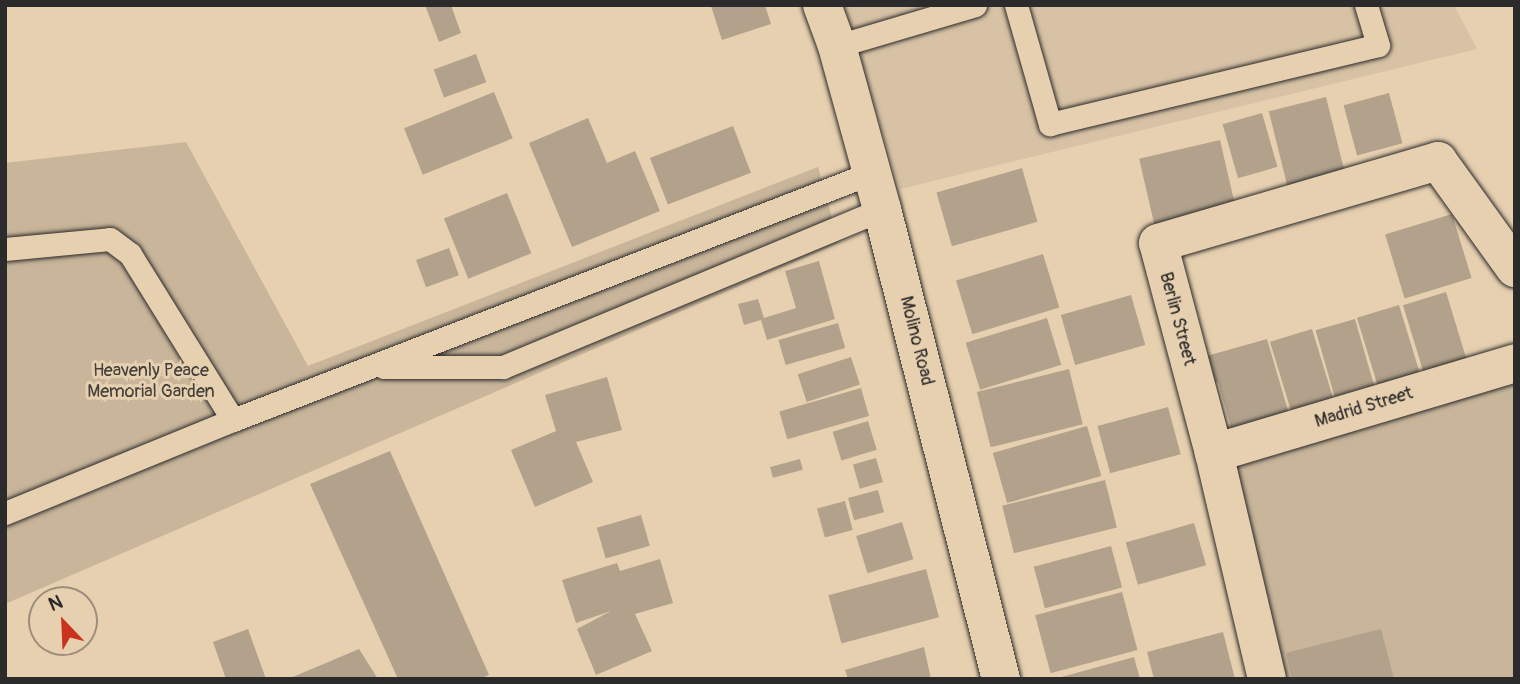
<!DOCTYPE html>
<style>
body{margin:0}
#map{position:relative;width:1520px;height:684px;overflow:hidden;background:#e7d0b0;font-family:Pangolin,sans-serif}
div>[style]{position:absolute}
.built>*{inset:0;background:#d7c2a5}
.green>*{inset:0;background:#c8b59a}
.building>*{inset:0;background:#b2a28b;transform-origin:0 0}
.roads{filter:drop-shadow(0 0 2px #2b2b2b) drop-shadow(0 0 2px #2b2b2b)}
.lane>*{height:23px;margin:-11.5px;padding:0 11.5px;transform-origin:11.5px;border-radius:11.5px;background:#e7d0b0}
.street>*{height:38px;margin:-19px;padding:0 19px;transform-origin:19px;border-radius:19px;background:#e7d0b0}
.secondary>*{height:38px;margin:-19px;padding:0 19px;transform-origin:19px;border-radius:19px;background:#e7d0b0}
span{translate:-50% -50%;white-space:nowrap;text-align:center;line-height:1.15;-webkit-text-stroke:6px #e7d0b0;paint-order:stroke}
.street-label{font-size:18px;color:#2b2b2b}
.park-label{font-size:18px;color:#43403c}
.frame{position:absolute;inset:0;border:7px solid #2b2b2b;pointer-events:none}
.north{position:absolute;left:28px;top:586px;width:70px;height:70px;box-sizing:border-box;background:#e7d0b0;border:2px solid #9c8e7b;border-radius:50%;rotate:337deg;font-size:19px;font-weight:700;line-height:28px;text-align:center;color:#2b2b2b}
.north::after{content:'';display:block;margin:auto;width:24px;height:32px;background:#c8321e;clip-path:polygon(50% 0,100% 100%,50% 72%,0 100%)}
</style>
<div id="map">
<div class="built">
<div style="clip-path:polygon(844px 5px,1454px 5px,1477px 49px,900px 189px)"></div>
</div>
<div class="green">
<div style="clip-path:polygon(186px 142px,308px 366px,818px 167px,839px 243px,5px 604px,5px 163px)"></div>
<div style="clip-path:polygon(1515px 378px,1515px 679px,1287px 679px,1229px 462px)"></div>
</div>
<div class="building">
<div style="clip-path:polygon(425px 5px,451px 5px,461px 33px,439px 42px)"></div>
<div style="clip-path:polygon(765px 5px,771px 24px,722px 40px,711px 6px)"></div>
<div style="left:476px;top:54px;width:30px;height:45px;rotate:70deg"></div>
<div style="left:494px;top:92px;width:50px;height:97px;rotate:68deg"></div>
<div style="left:1389px;top:93px;width:52px;height:47px;rotate:75deg"></div>
<div style="left:1326px;top:97px;width:86px;height:59px;rotate:76deg"></div>
<div style="left:1262px;top:113px;width:56px;height:41px;rotate:74deg"></div>
<div style="clip-path:polygon(588px 118px,607px 163px,635px 151px,660px 211px,572px 247px,529px 143px)"></div>
<div style="left:733px;top:126px;width:50px;height:89px;rotate:69deg"></div>
<div style="left:1220px;top:140px;width:74px;height:83px;rotate:77deg"></div>
<div style="left:1022px;top:168px;width:56px;height:89px;rotate:74deg"></div>
<div style="left:507px;top:193px;width:65px;height:68px;rotate:68deg"></div>
<div style="left:1452px;top:214px;width:67px;height:70px;rotate:73deg"></div>
<div style="left:449px;top:248px;width:29px;height:35px;rotate:70deg"></div>
<div style="left:1043px;top:254px;width:56px;height:91px;rotate:73deg"></div>
<div style="clip-path:polygon(819px 261px,835px 319px,767px 340px,761px 320px,744px 325px,738px 304px,758px 299px,764px 318px,796px 308px,785px 271px)"></div>
<div style="left:1446px;top:292px;width:70px;height:45px;rotate:73deg"></div>
<div style="left:1131px;top:295px;width:52px;height:73px;rotate:74deg"></div>
<div style="left:1399px;top:305px;width:70px;height:44px;rotate:73deg"></div>
<div style="left:1047px;top:318px;width:49px;height:85px;rotate:73deg"></div>
<div style="left:1355px;top:319px;width:69px;height:41px;rotate:74deg"></div>
<div style="left:838px;top:323px;width:26px;height:62px;rotate:74deg"></div>
<div style="left:1312px;top:329px;width:72px;height:44px;rotate:73deg"></div>
<div style="clip-path:polygon(1267px 339px,1289px 414px,1232px 430px,1218px 382px,1211px 385px,1203px 357px)"></div>
<div style="left:851px;top:357px;width:29px;height:56px;rotate:72deg"></div>
<div style="left:1069px;top:369px;width:57px;height:95px;rotate:76deg"></div>
<div style="clip-path:polygon(607px 377px,622px 430px,576px 442px,593px 482px,535px 507px,511px 450px,556px 431px,545px 395px)"></div>
<div style="left:861px;top:388px;width:29px;height:85px;rotate:74deg"></div>
<div style="left:1168px;top:407px;width:49px;height:73px;rotate:75deg"></div>
<div style="left:868px;top:421px;width:30px;height:37px;rotate:73deg"></div>
<div style="left:1087px;top:426px;width:52px;height:98px;rotate:74deg"></div>
<div style="clip-path:polygon(390px 451px,489px 675px,479px 679px,398px 679px,310px 484px)"></div>
<div style="left:876px;top:458px;width:25px;height:24px;rotate:74deg"></div>
<div style="left:800px;top:459px;width:11px;height:31px;rotate:75deg"></div>
<div style="left:1105px;top:480px;width:49px;height:106px;rotate:76deg"></div>
<div style="left:878px;top:490px;width:23px;height:31px;rotate:75deg"></div>
<div style="left:845px;top:501px;width:30px;height:29px;rotate:75deg"></div>
<div style="left:641px;top:515px;width:32px;height:46px;rotate:74deg"></div>
<div style="left:902px;top:522px;width:39px;height:48px;rotate:73deg"></div>
<div style="left:1194px;top:523px;width:44px;height:71px;rotate:74deg"></div>
<div style="left:1111px;top:546px;width:43px;height:80px;rotate:75deg"></div>
<div style="clip-path:polygon(660px 559px,673px 603px,635px 614px,652px 651px,596px 675px,577px 629px,611px 611px,576px 623px,562px 580px,617px 563px,620px 571px)"></div>
<div style="left:926px;top:569px;width:50px;height:101px;rotate:75deg"></div>
<div style="left:1122px;top:592px;width:60px;height:90px;rotate:75deg"></div>
<div style="clip-path:polygon(248px 629px,266px 679px,226px 679px,213px 642px)"></div>
<div style="clip-path:polygon(1381px 629px,1394px 679px,1292px 679px,1286px 653px)"></div>
<div style="clip-path:polygon(1223px 632px,1235px 679px,1154px 679px,1147px 652px)"></div>
<div style="clip-path:polygon(924px 647px,931px 679px,848px 679px,845px 670px)"></div>
<div style="clip-path:polygon(359px 649px,378px 679px,288px 679px)"></div>
<div style="clip-path:polygon(1134px 657px,1140px 679px,1058px 679px,1058px 678px)"></div>
</div>
<div class="roads">
<div class="lane">
<div style="left:1016px;top:5px;width:124px;rotate:74.1deg"></div>
<div style="left:1050px;top:124px;width:337px;rotate:-13.5deg"></div>
<div style="left:1378px;top:45px;width:42px;rotate:-106.7deg"></div>
<div style="left:837px;top:46px;width:144px;rotate:-16.5deg"></div>
<div style="left:5px;top:249px;width:105px;rotate:-5.4deg"></div>
<div style="left:110px;top:239px;width:25px;rotate:37deg"></div>
<div style="left:130px;top:254px;width:195px;rotate:58.2deg"></div>
<div style="left:384px;top:367px;width:119px"></div>
<div style="left:503px;top:367px;width:411px;rotate:-22.6deg"></div>
<div style="left:5px;top:513px;width:246px;rotate:-22.2deg"></div>
<div style="left:233px;top:420px;width:684px;rotate:-21.16deg"></div>
</div>
<div class="street">
<div style="left:1214px;top:453px;width:314px;rotate:-16.6deg"></div>
<div style="left:1267px;top:679px;width:232px;rotate:-103.2deg"></div>
<div style="left:1214px;top:453px;width:217px;rotate:-104.9deg"></div>
<div style="left:1158px;top:243px;width:292px;rotate:-16.3deg"></div>
<div style="left:1438px;top:161px;width:132px;rotate:54.3deg"></div>
</div>
<div class="secondary">
<div style="left:822px;top:5px;width:44px;rotate:69.9deg"></div>
<div style="left:837px;top:46px;width:169px;rotate:74.6deg"></div>
<div style="left:882px;top:209px;width:485px;rotate:75.8deg"></div>
</div>
</div>
<div class="street-label">
<span style="left:1177px;top:319px;rotate:75deg">Berlin Street</span>
<span style="left:916px;top:341px;rotate:76deg">Molino Road</span>
<span style="left:1364px;top:408px;rotate:-17deg">Madrid Street</span>
</div>
<div class="park-label">
<span style="left:151px;top:382px">Heavenly Peace<br>Memorial Garden</span>
</div>
<div class="frame"></div>
<div class="north">N</div>
</div>
